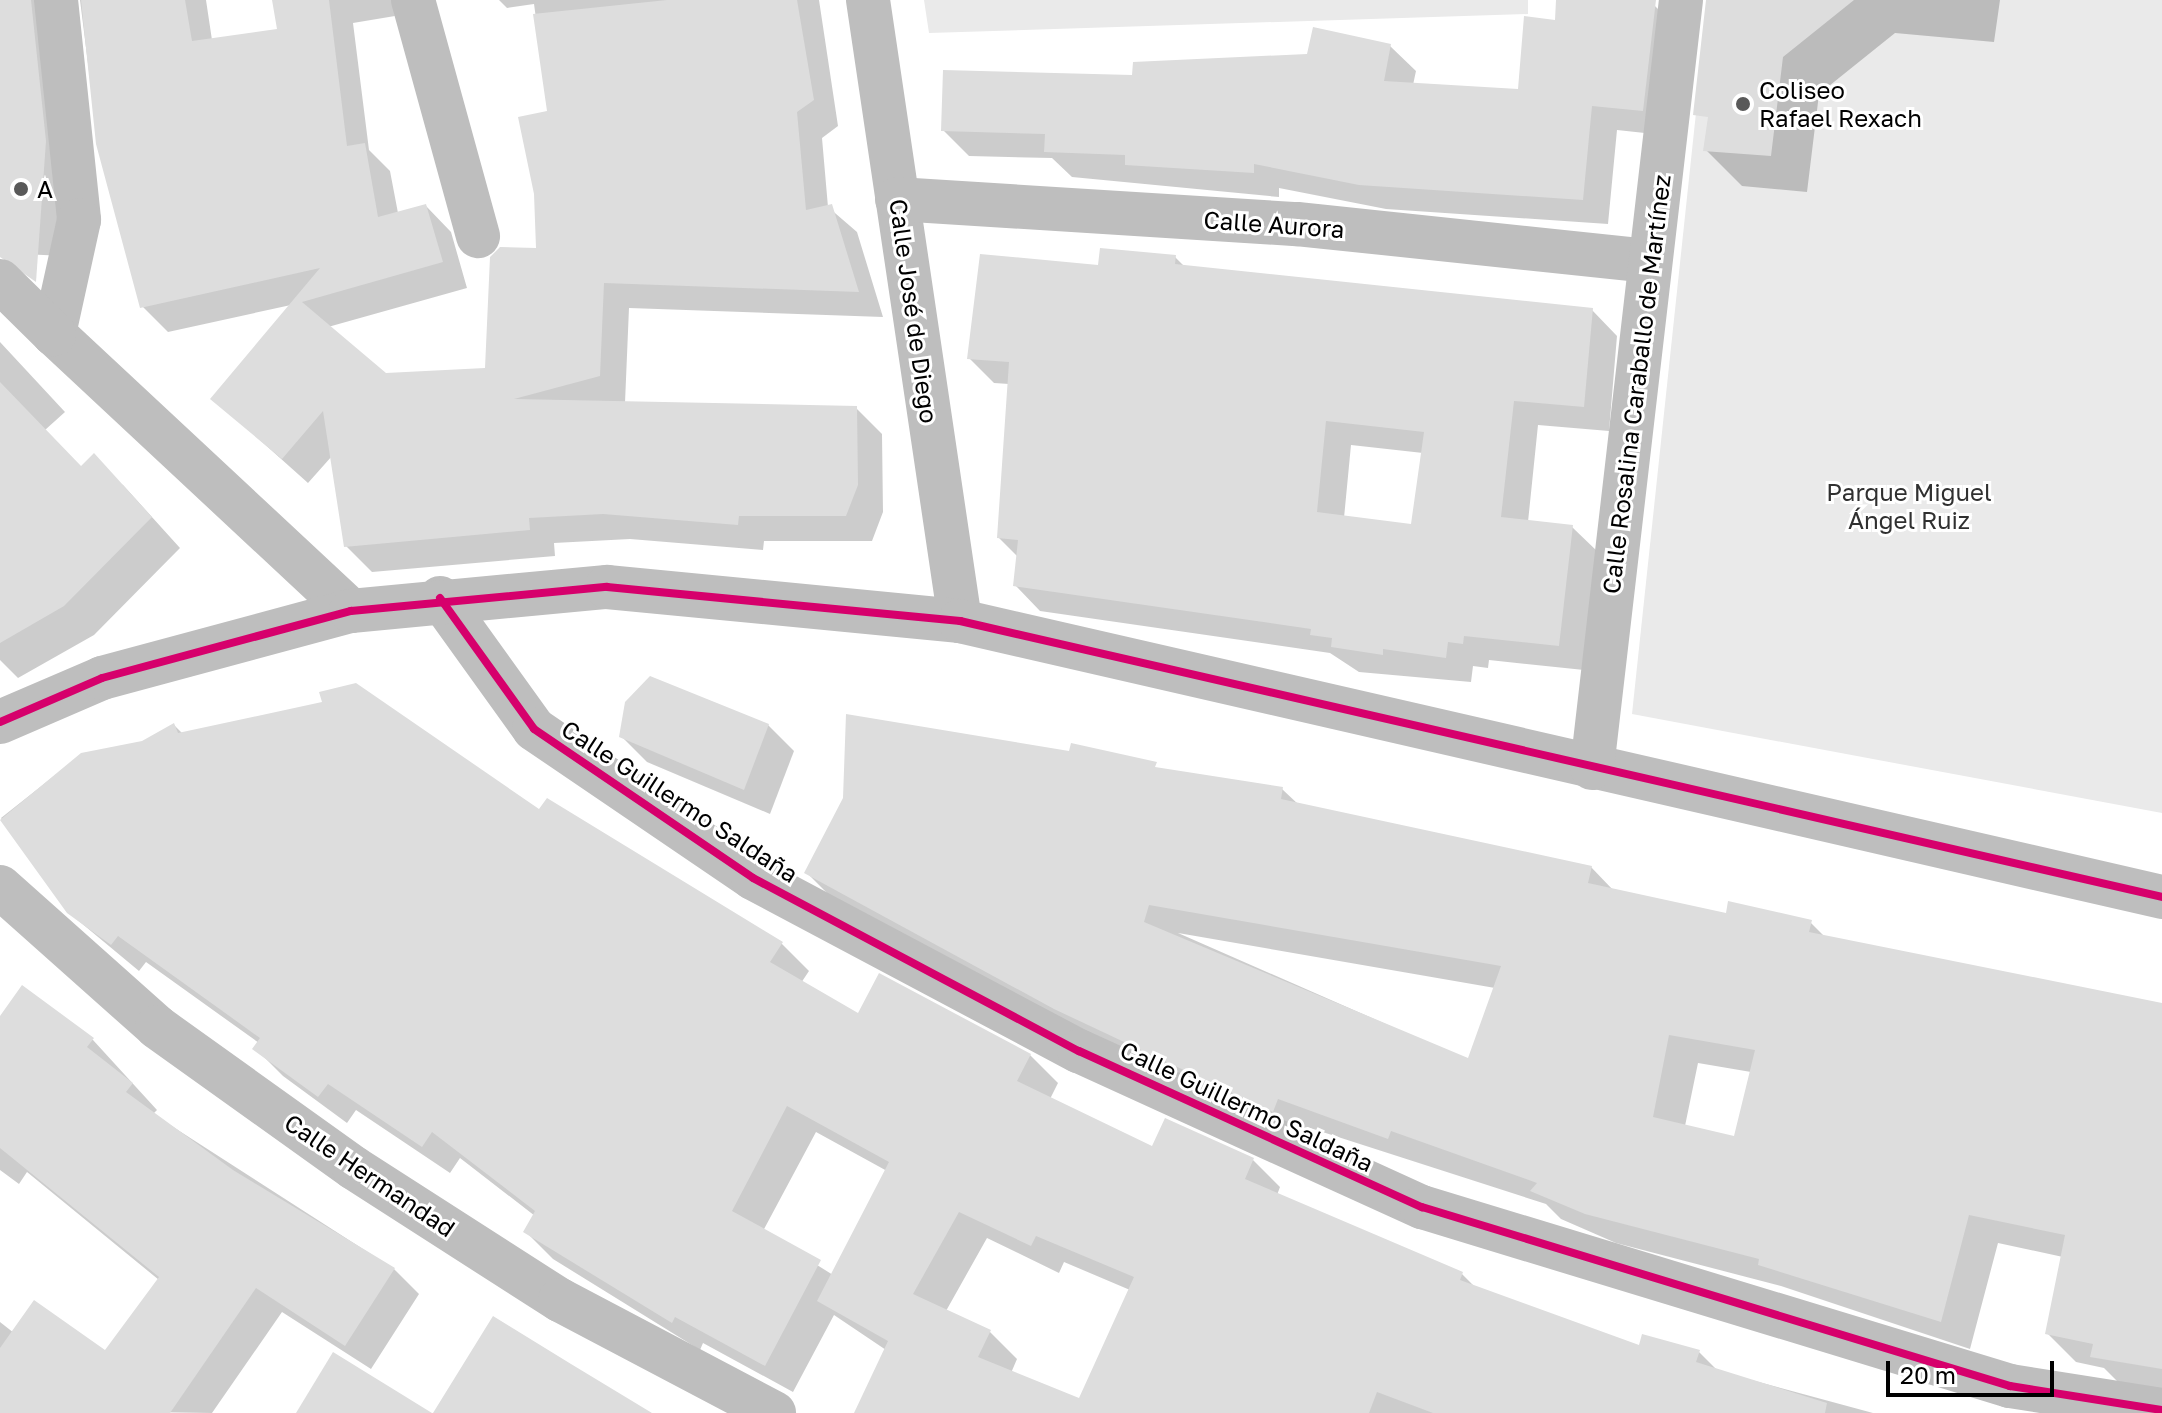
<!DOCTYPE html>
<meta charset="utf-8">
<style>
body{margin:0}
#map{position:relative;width:2162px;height:1413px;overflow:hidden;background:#fff;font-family:"Golos Text",sans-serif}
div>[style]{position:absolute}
.green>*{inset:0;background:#eaeaea}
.shadow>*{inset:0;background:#0003}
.building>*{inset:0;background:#ddd}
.street>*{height:44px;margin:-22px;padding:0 22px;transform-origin:22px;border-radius:22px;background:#bebebe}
.cycleway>*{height:8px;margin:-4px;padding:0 4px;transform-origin:4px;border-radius:4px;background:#d6006c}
.dots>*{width:22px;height:22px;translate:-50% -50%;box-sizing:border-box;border:4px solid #fff;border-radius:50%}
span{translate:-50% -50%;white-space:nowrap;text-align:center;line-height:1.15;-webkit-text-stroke:6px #fff;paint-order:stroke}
.poi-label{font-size:24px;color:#000}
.left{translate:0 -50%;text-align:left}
.street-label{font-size:24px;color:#000}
.park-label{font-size:24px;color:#303030}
.scale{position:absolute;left:1886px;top:1361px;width:168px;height:36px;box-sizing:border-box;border:4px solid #000;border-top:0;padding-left:10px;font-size:24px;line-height:28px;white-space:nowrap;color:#000;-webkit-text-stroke:6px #fff;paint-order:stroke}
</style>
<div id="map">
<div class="green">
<div style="clip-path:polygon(924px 0,1528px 0,1528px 14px,929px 33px)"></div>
<div style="clip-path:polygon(1708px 0,2162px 0,2162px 813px,1632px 714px)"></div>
</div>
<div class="shadow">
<div style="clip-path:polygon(0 0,77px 0,65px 256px,0 253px)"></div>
<div style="clip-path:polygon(80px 0,206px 0,212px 40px,279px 31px,274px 0,392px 0,395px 16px,353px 23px,369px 150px,390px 171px,398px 213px,426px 206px,451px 232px,467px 288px,328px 327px,385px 375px,487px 370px,538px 250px,549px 113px,534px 4px,507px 8px,499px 0,819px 0,838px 126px,822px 138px,828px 207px,857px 232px,883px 317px,629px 308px,625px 403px,856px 408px,882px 434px,883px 512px,872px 541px,764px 541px,763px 550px,630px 539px,554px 543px,555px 556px,372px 572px,346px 546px,332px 456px,308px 483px,213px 398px,291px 305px,168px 332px,142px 306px,98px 143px)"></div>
<div style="clip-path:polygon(1558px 0,1649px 0,1664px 15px,1654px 134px,1617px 130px,1608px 224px,1386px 209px,1279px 188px,1279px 197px,1072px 177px,1052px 158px,969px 156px,943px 130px,1133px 77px,1390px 46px,1416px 71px,1413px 85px,1520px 91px,1556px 22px)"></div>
<div style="clip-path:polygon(1724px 0,2000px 0,1994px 42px,1895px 33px,1819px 94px,1807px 192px,1742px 186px,1706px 150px)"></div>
<div style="clip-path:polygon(evenodd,1175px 257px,1185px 267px,1592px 310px,1617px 336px,1609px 431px,1538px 425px,1528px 522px,1572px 527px,1598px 552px,1584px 670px,1489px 660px,1488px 668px,1473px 666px,1471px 682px,1359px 672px,1330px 653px,1040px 611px,1015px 585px,1018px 557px,999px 538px,1009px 384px,994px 383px,969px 358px,1100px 268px,1175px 257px,1351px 445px,1423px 453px,1413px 527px,1344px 518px,1351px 445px)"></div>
<div style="clip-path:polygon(0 342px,65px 412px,45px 430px,81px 469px,123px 485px,180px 548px,94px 635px,18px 678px,0 660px)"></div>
<div style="clip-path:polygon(evenodd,174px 725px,183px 734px,540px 812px,781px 943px,809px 971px,801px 983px,859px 1016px,1030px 1055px,1058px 1083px,1050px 1099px,1153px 1148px,1253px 1160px,1280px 1187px,1277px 1195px,1462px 1274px,1477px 1289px,1640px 1348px,1699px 1352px,1718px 1371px,1873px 1413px,857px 1413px,886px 1350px,834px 1315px,793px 1392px,703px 1343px,700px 1350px,553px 1259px,525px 1231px,535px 1216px,460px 1158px,450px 1173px,356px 1110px,347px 1123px,283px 1076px,255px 1048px,259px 1043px,146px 962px,139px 971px,68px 912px,1px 818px,82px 754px,143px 742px,174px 725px,816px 1132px,887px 1171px,833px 1275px,763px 1231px,816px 1132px,174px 725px,987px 1238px,1059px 1273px,1064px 1262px,1130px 1290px,1080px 1401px,1011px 1373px,1017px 1359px,990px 1332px,946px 1311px,987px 1238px)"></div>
<div style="clip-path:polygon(768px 725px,794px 751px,770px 814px,647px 762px,622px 737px)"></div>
<div style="clip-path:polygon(evenodd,1071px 754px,1282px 789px,1299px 805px,1591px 867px,1614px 891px,1727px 915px,1810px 922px,1826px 938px,2162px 1005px,2162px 1392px,2121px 1385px,2104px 1368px,2076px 1362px,2047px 1333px,2063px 1257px,1998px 1243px,1970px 1349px,1781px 1286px,1616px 1243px,1561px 1219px,1546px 1204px,1307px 1127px,1302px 1139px,1085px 1038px,836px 902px,807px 873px,1071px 754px,1178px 933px,1495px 988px,1470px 1061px,1178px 933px,1071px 754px,1698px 1063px,1751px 1072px,1736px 1138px,1685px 1126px,1698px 1063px)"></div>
<div style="clip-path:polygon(0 1019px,93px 1040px,157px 1110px,153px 1114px,394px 1269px,419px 1294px,371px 1369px,282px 1312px,212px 1413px,0 1410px,0 1322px,14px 1333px,106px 1353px,159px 1280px,27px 1172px,19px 1184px,0 1170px)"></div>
</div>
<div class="building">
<div style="clip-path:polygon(0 0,31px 0,46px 141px,36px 282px,0 257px)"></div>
<div style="clip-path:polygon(81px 0,185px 0,192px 41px,277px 29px,272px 0,329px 0,347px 146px,365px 143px,378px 217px,426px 204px,443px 262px,302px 302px,386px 373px,485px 368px,490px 257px,500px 247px,536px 248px,534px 194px,518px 117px,547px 111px,533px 14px,667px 0,797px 0,814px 100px,797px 112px,806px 210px,832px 204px,859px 292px,604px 283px,600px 376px,514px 399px,857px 406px,858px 485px,846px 516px,739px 516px,738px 525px,603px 514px,529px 518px,530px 530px,344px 547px,323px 411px,282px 459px,210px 399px,320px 268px,140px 308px,96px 144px)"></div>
<div style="clip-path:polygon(1556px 0,1656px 0,1643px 111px,1592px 106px,1583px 200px,1359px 185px,1254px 164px,1254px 173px,1125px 165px,1125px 155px,1044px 152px,1045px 134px,941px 131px,943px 70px,1132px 75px,1133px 62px,1307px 54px,1313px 27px,1391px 44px,1384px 81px,1518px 89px,1524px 16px,1555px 20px)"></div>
<div style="clip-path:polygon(1706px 0,1854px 0,1783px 57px,1771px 156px,1703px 151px,1708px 117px,1693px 115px)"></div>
<div style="clip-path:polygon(evenodd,1100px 248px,1176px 255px,1175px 264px,1593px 308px,1584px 407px,1514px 401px,1501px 517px,1573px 525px,1559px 646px,1464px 636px,1463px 644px,1448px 642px,1446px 658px,1383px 649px,1383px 655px,1331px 647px,1332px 638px,1310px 635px,1311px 629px,1013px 586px,1018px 540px,997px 538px,1009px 362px,967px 359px,980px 254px,1098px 265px,1100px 248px,1326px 421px,1424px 432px,1411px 524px,1317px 512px,1326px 421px)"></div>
<div style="clip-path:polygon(0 382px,81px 466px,94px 453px,152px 517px,64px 606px,0 643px)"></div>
<div style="clip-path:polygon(650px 676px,769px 724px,744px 790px,619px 737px,625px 702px)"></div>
<div style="clip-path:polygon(evenodd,356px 683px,539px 809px,547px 798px,783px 942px,770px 962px,858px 1013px,879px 973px,1031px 1054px,1017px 1081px,1152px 1146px,1165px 1118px,1254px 1158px,1245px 1179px,1463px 1272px,1460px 1280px,1639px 1345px,1642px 1334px,1700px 1350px,1696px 1362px,1827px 1403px,1825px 1413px,1433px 1413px,1377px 1392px,1369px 1413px,854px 1413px,888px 1341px,817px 1301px,889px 1162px,787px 1106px,732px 1211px,821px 1260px,765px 1366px,675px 1317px,672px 1323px,523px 1232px,535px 1211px,432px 1132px,422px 1147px,328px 1084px,318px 1097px,252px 1049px,260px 1038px,118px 936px,111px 945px,67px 913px,0 820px,81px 753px,142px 741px,174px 723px,178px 733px,322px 702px,319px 692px,356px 683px,959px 1212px,1031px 1246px,1036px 1236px,1134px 1277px,1079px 1398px,978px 1357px,991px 1330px,913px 1294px,959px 1212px)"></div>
<div style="clip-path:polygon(evenodd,846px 714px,1069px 751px,1071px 743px,1157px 762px,1155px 767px,1283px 787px,1281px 799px,1592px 866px,1588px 883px,1726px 913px,1728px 901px,1812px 920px,1809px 932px,2162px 1003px,2162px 1369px,2090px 1357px,2093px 1344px,2045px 1334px,2065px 1235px,1969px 1215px,1941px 1322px,1758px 1265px,1759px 1259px,1585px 1214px,1530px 1191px,1537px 1183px,1391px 1131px,1388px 1139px,1278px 1099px,1273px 1112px,1054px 1009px,804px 873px,843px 798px,846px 714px,1149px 905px,1501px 966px,1468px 1058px,1144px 922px,1149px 905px,846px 714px,1669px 1035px,1755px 1050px,1734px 1136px,1653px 1117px,1669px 1035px)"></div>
<div style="clip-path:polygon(22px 985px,94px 1038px,87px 1047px,133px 1083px,126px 1092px,233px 1170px,395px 1268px,345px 1346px,256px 1288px,170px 1413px,0 1413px,0 1348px,34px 1300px,105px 1350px,159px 1277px,0 1148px,0 1016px)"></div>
<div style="clip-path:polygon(493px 1316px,571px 1364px,652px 1413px,433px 1413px)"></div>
<div style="clip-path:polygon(333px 1352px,432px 1413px,296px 1413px)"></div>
</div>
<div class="street">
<div style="left:56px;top:0;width:221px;rotate:84deg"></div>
<div style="left:79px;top:220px;width:117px;rotate:102.4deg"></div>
<div style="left:54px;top:334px;width:406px;rotate:43deg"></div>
<div style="left:413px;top:0;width:245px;rotate:74.6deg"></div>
<div style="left:868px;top:0;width:628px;rotate:81.57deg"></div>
<div style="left:897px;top:199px;width:401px;rotate:3.6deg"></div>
<div style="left:1297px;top:224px;width:355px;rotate:6deg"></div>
<div style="left:0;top:281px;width:76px;rotate:44.5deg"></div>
<div style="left:440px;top:598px;width:161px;rotate:54.3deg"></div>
<div style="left:534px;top:729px;width:265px;rotate:34.2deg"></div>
<div style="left:753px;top:878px;width:369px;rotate:28deg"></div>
<div style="left:1079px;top:1051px;width:377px;rotate:24.5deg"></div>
<div style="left:1422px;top:1207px;width:615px;rotate:16.93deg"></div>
<div style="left:2010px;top:1386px;width:154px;rotate:9deg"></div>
<div style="left:0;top:722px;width:111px;rotate:-23.3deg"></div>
<div style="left:102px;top:678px;width:258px;rotate:-15.1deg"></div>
<div style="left:351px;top:611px;width:257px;rotate:-5.4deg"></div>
<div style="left:607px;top:587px;width:355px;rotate:5.5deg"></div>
<div style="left:960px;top:621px;width:1233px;rotate:12.93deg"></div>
<div style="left:1592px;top:768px;width:773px;rotate:-83.39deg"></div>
<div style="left:0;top:887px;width:210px;rotate:41.7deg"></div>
<div style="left:157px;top:1027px;width:242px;rotate:35.6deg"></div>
<div style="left:354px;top:1168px;width:245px;rotate:32.7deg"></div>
<div style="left:560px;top:1300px;width:242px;rotate:27.8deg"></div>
</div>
<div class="cycleway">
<div style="left:440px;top:598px;width:161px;rotate:54.3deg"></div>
<div style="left:534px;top:729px;width:265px;rotate:34.2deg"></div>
<div style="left:753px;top:878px;width:369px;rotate:28deg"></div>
<div style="left:1079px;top:1051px;width:377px;rotate:24.5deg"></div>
<div style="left:1422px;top:1207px;width:615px;rotate:16.93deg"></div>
<div style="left:2010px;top:1386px;width:154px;rotate:9deg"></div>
<div style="left:0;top:722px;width:111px;rotate:-23.3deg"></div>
<div style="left:102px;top:678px;width:258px;rotate:-15.1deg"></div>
<div style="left:351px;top:611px;width:257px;rotate:-5.4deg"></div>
<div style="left:607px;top:587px;width:355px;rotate:5.5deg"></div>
<div style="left:960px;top:621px;width:1233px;rotate:12.93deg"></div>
</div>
<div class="dots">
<div style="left:1743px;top:104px;background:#595959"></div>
<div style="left:21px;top:189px;background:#595959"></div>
</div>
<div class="poi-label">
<span class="left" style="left:1759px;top:104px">Coliseo<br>Rafael Rexach</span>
<span class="left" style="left:37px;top:189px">A</span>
</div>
<div class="street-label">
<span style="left:1274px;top:224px;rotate:4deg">Calle Aurora</span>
<span style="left:914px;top:311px;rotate:82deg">Calle José de Diego</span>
<span style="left:1636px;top:384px;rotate:-83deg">Calle Rosalina Caraballo de Martínez</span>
<span style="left:680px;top:801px;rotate:33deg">Calle Guillermo Saldaña</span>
<span style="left:1247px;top:1106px;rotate:25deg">Calle Guillermo Saldaña</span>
<span style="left:370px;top:1175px;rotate:34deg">Calle Hermandad</span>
</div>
<div class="park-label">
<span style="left:1909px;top:506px">Parque Miguel<br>Ángel Ruiz</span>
</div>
<div class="scale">20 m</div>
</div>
